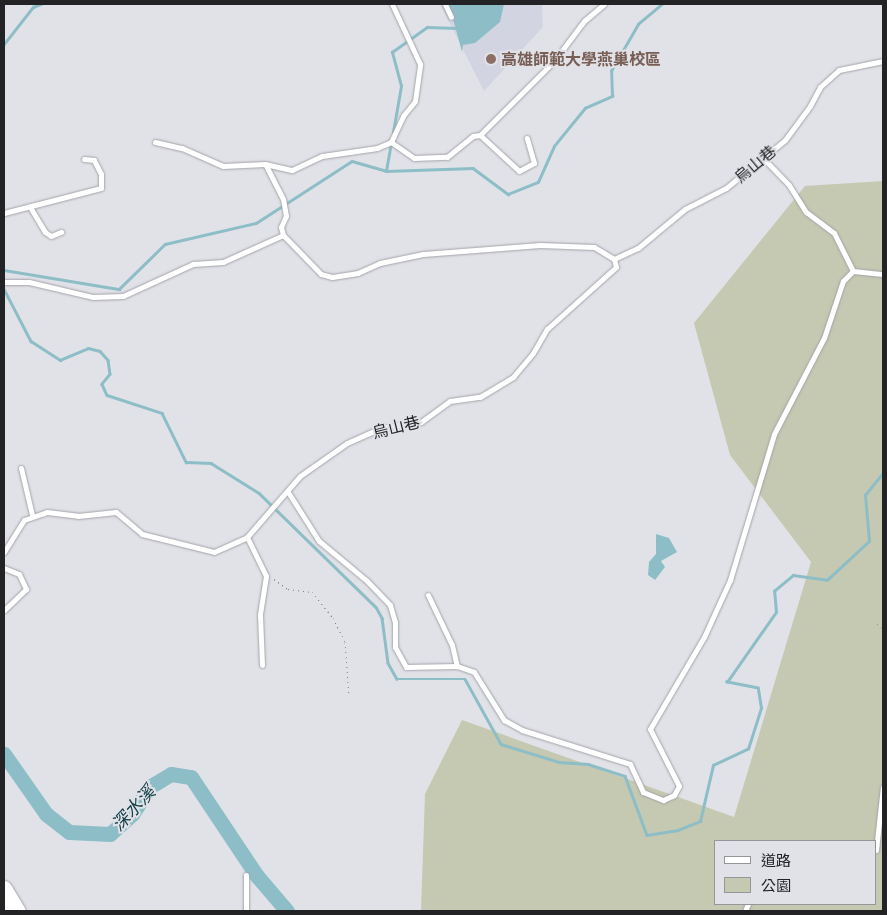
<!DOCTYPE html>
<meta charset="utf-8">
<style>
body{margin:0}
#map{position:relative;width:887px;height:915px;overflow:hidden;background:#e1e2e8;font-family:"Golos Text","Noto Sans TC",sans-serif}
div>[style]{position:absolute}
.built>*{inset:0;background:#d3d4e1}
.green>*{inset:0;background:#c5c9b1}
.water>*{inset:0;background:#8dbec7}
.stream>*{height:2.5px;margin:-1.25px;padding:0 1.25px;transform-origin:1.25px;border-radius:1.25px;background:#8dbec7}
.river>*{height:15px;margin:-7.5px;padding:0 7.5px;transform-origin:7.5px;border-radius:7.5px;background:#8dbec7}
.path>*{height:1px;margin-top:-0.5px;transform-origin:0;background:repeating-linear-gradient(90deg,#7e7e82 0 1px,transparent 0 5px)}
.roads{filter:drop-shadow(0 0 1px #a3a3a9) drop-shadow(0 0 1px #a3a3a9)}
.service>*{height:5px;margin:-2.5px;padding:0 2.5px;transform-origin:2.5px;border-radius:2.5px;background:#fff}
.primary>*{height:15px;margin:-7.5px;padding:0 7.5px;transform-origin:7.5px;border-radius:7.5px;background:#fff}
.dots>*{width:14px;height:14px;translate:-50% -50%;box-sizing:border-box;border:2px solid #e1e2e8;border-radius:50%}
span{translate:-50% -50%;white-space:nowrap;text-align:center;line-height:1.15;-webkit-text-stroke:4px #e1e2e8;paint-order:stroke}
.education-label{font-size:16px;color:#785e54;font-weight:700}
.left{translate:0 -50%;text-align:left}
.street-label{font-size:16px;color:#232325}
.water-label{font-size:18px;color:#154249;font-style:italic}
.frame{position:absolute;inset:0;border:5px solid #232325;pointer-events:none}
.legend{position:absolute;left:714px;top:840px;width:162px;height:65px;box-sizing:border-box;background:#e1e2e8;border:1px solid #95969a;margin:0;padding:6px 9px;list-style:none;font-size:15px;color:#232325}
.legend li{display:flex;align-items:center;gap:10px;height:25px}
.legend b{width:25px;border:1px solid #95969a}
</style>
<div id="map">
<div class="built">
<div style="clip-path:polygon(440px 4px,542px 4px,543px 27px,484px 91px)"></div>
</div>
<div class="green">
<div style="clip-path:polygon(evenodd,883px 181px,883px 911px,421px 911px,425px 794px,462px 720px,734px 817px,811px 562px,730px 455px,694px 323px,805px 186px,883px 181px,716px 841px,876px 841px,876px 904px,716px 904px,716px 841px)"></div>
</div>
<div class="water">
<div style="clip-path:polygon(449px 4px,504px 4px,500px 22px,475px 43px,463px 45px,462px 52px)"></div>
<div style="clip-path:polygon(656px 534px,669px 538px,677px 552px,661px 561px,665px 567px,655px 580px,648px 575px,649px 562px,656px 554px)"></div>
</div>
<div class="stream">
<div style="left:4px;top:44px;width:47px;rotate:-51.9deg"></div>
<div style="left:33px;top:7px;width:9px;rotate:-21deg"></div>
<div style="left:393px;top:132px;width:47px;rotate:-80.1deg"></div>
<div style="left:401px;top:86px;width:35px;rotate:-105deg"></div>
<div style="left:392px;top:52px;width:43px;rotate:-35.5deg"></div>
<div style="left:427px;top:27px;width:30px;rotate:2deg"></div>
<div style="left:386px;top:171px;width:87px;rotate:-2deg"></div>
<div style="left:473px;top:168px;width:44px;rotate:36.6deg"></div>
<div style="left:508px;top:194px;width:32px;rotate:-22deg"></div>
<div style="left:538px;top:182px;width:39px;rotate:-66deg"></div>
<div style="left:554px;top:146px;width:49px;rotate:-50.8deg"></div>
<div style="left:585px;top:108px;width:30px;rotate:-24deg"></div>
<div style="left:612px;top:96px;width:25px;rotate:-92deg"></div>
<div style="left:611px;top:71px;width:54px;rotate:-60.1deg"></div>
<div style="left:638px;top:24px;width:31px;rotate:-40deg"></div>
<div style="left:4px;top:270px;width:117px;rotate:9.4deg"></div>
<div style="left:119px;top:289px;width:64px;rotate:-44.4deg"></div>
<div style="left:165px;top:244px;width:93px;rotate:-13deg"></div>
<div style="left:256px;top:223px;width:114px;rotate:-32.9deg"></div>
<div style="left:352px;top:161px;width:35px;rotate:16deg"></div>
<div style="left:386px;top:171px;width:28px;rotate:-80deg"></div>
<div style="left:4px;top:289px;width:59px;rotate:62.6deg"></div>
<div style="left:31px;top:341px;width:35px;rotate:33deg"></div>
<div style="left:60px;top:360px;width:30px;rotate:-23deg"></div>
<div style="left:88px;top:348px;width:12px;rotate:14deg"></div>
<div style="left:100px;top:351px;width:12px;rotate:48deg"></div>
<div style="left:108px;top:360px;width:14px;rotate:82deg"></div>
<div style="left:110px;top:374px;width:13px;rotate:129deg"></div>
<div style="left:102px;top:384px;width:12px;rotate:66deg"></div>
<div style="left:107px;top:395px;width:58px;rotate:18.1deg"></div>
<div style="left:162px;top:413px;width:55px;rotate:63.9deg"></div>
<div style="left:186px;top:462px;width:25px;rotate:2deg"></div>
<div style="left:211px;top:463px;width:57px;rotate:32deg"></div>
<div style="left:259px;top:493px;width:163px;rotate:44.3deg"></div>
<div style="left:376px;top:607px;width:13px;rotate:61deg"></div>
<div style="left:382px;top:618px;width:45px;rotate:82.4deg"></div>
<div style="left:388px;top:663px;width:18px;rotate:61deg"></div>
<div style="left:397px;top:679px;width:68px"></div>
<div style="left:465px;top:679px;width:74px;rotate:61deg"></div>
<div style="left:501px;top:744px;width:61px;rotate:17.2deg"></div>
<div style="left:559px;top:762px;width:29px;rotate:4deg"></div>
<div style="left:588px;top:764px;width:39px;rotate:18deg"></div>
<div style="left:625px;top:776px;width:63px;rotate:69.6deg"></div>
<div style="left:647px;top:835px;width:31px;rotate:-9deg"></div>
<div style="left:678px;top:830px;width:24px;rotate:-22deg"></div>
<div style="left:700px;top:821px;width:57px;rotate:-76.9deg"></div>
<div style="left:713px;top:765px;width:38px;rotate:-25deg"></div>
<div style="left:748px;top:749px;width:43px;rotate:-72.4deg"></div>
<div style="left:761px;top:708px;width:20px;rotate:-99deg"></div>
<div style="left:758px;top:688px;width:32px;rotate:-169deg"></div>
<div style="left:727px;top:682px;width:85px;rotate:-55deg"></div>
<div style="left:776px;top:612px;width:21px;rotate:-95deg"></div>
<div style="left:774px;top:591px;width:25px;rotate:-40deg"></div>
<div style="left:793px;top:575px;width:34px;rotate:8deg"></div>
<div style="left:827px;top:580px;width:57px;rotate:-42.9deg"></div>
<div style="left:869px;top:541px;width:46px;rotate:-95deg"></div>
<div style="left:865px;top:495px;width:28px;rotate:-51deg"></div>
</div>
<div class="river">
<div style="left:4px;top:754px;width:73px;rotate:55deg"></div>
<div style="left:46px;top:814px;width:29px;rotate:38deg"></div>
<div style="left:69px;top:832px;width:41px;rotate:2.8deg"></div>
<div style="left:110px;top:834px;width:30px;rotate:-42deg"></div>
<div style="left:132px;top:814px;width:34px;rotate:-56deg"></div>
<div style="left:151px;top:786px;width:23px;rotate:-31deg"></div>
<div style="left:171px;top:774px;width:20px;rotate:9deg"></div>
<div style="left:191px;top:777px;width:119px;rotate:56.3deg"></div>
<div style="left:257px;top:876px;width:46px;rotate:49.4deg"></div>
</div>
<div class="path">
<div style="left:274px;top:579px;width:17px;rotate:36deg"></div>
<div style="left:288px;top:589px;width:24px;rotate:7deg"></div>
<div style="left:312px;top:592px;width:33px;rotate:51deg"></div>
<div style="left:333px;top:618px;width:27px;rotate:63deg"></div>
<div style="left:345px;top:642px;width:54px;rotate:85.8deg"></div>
<div style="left:877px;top:624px;width:8px;rotate:40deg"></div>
</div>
<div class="roads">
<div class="service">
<div style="left:445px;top:4px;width:14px;rotate:65deg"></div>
<div style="left:480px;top:135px;width:105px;rotate:-45deg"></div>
<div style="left:554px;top:61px;width:50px;rotate:-53.1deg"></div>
<div style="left:584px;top:21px;width:26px;rotate:-40deg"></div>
<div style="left:155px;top:142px;width:28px;rotate:13deg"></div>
<div style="left:182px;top:148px;width:45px;rotate:23.7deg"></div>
<div style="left:223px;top:166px;width:42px;rotate:-2.7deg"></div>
<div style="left:265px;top:164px;width:28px;rotate:13deg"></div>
<div style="left:292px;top:170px;width:33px;rotate:-25deg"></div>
<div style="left:322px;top:156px;width:56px;rotate:-8.3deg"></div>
<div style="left:377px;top:148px;width:15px;rotate:-23deg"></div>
<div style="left:391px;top:142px;width:28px;rotate:35deg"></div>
<div style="left:414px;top:158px;width:33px;rotate:-2deg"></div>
<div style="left:447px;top:157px;width:33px;rotate:-39deg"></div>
<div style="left:473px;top:136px;width:7px;rotate:-8deg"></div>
<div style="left:480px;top:135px;width:53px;rotate:42.7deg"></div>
<div style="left:519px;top:171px;width:17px;rotate:-28deg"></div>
<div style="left:534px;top:163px;width:26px;rotate:-106deg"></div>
<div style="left:391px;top:142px;width:29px;rotate:-65deg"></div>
<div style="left:403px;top:116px;width:19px;rotate:-51deg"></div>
<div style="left:415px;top:101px;width:37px;rotate:-82deg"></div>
<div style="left:420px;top:64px;width:66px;rotate:-115deg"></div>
<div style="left:763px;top:158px;width:37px;rotate:46deg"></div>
<div style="left:789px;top:185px;width:32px;rotate:58deg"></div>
<div style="left:806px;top:212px;width:35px;rotate:37deg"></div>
<div style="left:834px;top:233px;width:42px;rotate:63.4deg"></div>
<div style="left:853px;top:271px;width:30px;rotate:6deg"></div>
<div style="left:30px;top:207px;width:29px;rotate:59deg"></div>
<div style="left:45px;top:232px;width:7px;rotate:34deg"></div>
<div style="left:51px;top:236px;width:11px;rotate:-22deg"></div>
<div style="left:4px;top:213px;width:100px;rotate:-14.5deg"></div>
<div style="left:101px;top:188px;width:14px;rotate:-90deg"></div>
<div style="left:101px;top:174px;width:16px;rotate:-117deg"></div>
<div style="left:94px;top:160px;width:10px;rotate:-174deg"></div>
<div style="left:614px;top:259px;width:26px;rotate:-25deg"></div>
<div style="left:638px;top:248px;width:61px;rotate:-39.7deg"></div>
<div style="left:685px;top:209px;width:46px;rotate:-27.1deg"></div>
<div style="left:726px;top:188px;width:76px;rotate:-39.1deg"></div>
<div style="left:785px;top:140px;width:42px;rotate:-53.7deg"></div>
<div style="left:810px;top:106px;width:21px;rotate:-62deg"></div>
<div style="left:820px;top:87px;width:25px;rotate:-42deg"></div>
<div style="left:839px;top:70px;width:45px;rotate:-11.6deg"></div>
<div style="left:4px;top:282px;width:25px"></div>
<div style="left:29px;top:282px;width:66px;rotate:13.2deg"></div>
<div style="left:93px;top:297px;width:30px;rotate:-2deg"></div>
<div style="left:123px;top:296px;width:77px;rotate:-24.6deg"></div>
<div style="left:193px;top:264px;width:30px;rotate:-4deg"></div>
<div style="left:223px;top:262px;width:66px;rotate:-24.2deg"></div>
<div style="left:283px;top:235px;width:8px;rotate:-104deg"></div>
<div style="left:281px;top:227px;width:12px;rotate:-66deg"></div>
<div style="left:286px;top:216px;width:17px;rotate:-100deg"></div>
<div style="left:283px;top:199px;width:39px;rotate:-117deg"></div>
<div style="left:21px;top:468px;width:48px;rotate:76.8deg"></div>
<div style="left:288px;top:492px;width:58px;rotate:57.7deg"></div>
<div style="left:319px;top:541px;width:62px;rotate:39.8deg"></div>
<div style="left:367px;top:581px;width:33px;rotate:46deg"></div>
<div style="left:390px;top:605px;width:18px;rotate:74deg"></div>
<div style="left:395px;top:622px;width:25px;rotate:90deg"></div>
<div style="left:395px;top:647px;width:23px;rotate:61deg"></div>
<div style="left:406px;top:667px;width:51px;rotate:-1.1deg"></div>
<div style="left:457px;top:666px;width:18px;rotate:19deg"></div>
<div style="left:474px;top:672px;width:57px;rotate:58deg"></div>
<div style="left:504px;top:720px;width:21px;rotate:29deg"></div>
<div style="left:522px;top:730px;width:113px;rotate:17.5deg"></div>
<div style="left:630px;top:764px;width:31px;rotate:65deg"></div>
<div style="left:643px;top:792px;width:22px;rotate:22deg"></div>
<div style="left:663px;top:800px;width:12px;rotate:-24deg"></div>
<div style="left:674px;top:795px;width:10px;rotate:-61deg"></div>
<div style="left:679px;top:786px;width:64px;rotate:-117deg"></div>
<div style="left:650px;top:729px;width:107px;rotate:-59.6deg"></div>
<div style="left:704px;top:637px;width:63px;rotate:-65.5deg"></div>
<div style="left:730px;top:580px;width:152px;rotate:-73.2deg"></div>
<div style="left:774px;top:434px;width:108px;rotate:-62.5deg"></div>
<div style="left:824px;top:338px;width:60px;rotate:-71.6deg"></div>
<div style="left:843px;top:281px;width:14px;rotate:-45deg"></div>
<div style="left:247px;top:537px;width:43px;rotate:64deg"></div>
<div style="left:266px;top:576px;width:39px;rotate:99deg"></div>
<div style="left:260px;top:615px;width:50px;rotate:87.7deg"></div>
<div style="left:4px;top:552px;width:38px;rotate:-58deg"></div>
<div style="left:24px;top:520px;width:24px;rotate:-19deg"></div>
<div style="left:47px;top:512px;width:31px;rotate:7deg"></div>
<div style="left:78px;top:516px;width:38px;rotate:-6deg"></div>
<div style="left:116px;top:512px;width:34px;rotate:40deg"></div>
<div style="left:142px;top:534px;width:74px;rotate:14deg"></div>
<div style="left:214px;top:552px;width:36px;rotate:-24deg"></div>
<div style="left:247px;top:537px;width:81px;rotate:-49deg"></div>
<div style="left:300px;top:476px;width:57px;rotate:-35.1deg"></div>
<div style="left:347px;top:443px;width:36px;rotate:-24deg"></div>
<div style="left:380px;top:428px;width:41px;rotate:-8.3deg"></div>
<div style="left:421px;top:422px;width:36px;rotate:-36deg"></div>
<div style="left:450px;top:401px;width:30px;rotate:-8deg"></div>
<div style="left:480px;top:397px;width:39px;rotate:-31deg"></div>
<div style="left:513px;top:377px;width:31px;rotate:-50deg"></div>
<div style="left:533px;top:353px;width:28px;rotate:-60deg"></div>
<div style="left:547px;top:329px;width:93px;rotate:-41.9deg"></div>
<div style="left:616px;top:267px;width:8px;rotate:-104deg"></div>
<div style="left:614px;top:259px;width:23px;rotate:-149deg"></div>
<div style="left:594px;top:247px;width:54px;rotate:-177.9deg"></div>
<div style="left:540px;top:245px;width:117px;rotate:175.6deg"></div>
<div style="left:423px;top:254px;width:44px;rotate:168.2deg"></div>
<div style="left:380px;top:263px;width:24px;rotate:156deg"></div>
<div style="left:358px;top:273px;width:26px;rotate:171deg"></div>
<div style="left:332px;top:277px;width:11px;rotate:-165deg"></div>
<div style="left:321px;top:274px;width:54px;rotate:-134.3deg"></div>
<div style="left:4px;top:568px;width:16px;rotate:22deg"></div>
<div style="left:19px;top:574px;width:17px;rotate:65deg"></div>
<div style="left:26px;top:589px;width:30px;rotate:136deg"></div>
<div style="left:428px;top:595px;width:55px;rotate:64.4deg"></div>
<div style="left:452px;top:645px;width:22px;rotate:77deg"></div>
<div style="left:876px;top:850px;width:63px;rotate:-83.7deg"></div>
<div style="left:246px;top:875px;width:36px;rotate:90deg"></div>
<div style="left:745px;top:911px;width:8px;rotate:-67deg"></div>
</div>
<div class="primary">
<div style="left:4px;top:888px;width:27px;rotate:59deg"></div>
<div style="left:4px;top:909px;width:2px;rotate:63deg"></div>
</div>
</div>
<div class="dots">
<div style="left:491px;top:59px;background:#8d6e63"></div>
</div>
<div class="education-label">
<span class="left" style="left:501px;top:59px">高雄師範大學燕巢校區</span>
</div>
<div class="street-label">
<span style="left:755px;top:164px;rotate:-40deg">烏山巷</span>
<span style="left:396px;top:427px;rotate:-14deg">烏山巷</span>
</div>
<div class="water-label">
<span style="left:133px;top:808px;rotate:-47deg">深水溪</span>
</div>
<div class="frame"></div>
<ul class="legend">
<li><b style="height:6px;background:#fff"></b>道路</li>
<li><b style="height:14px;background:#c5c9b1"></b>公園</li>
</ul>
</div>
